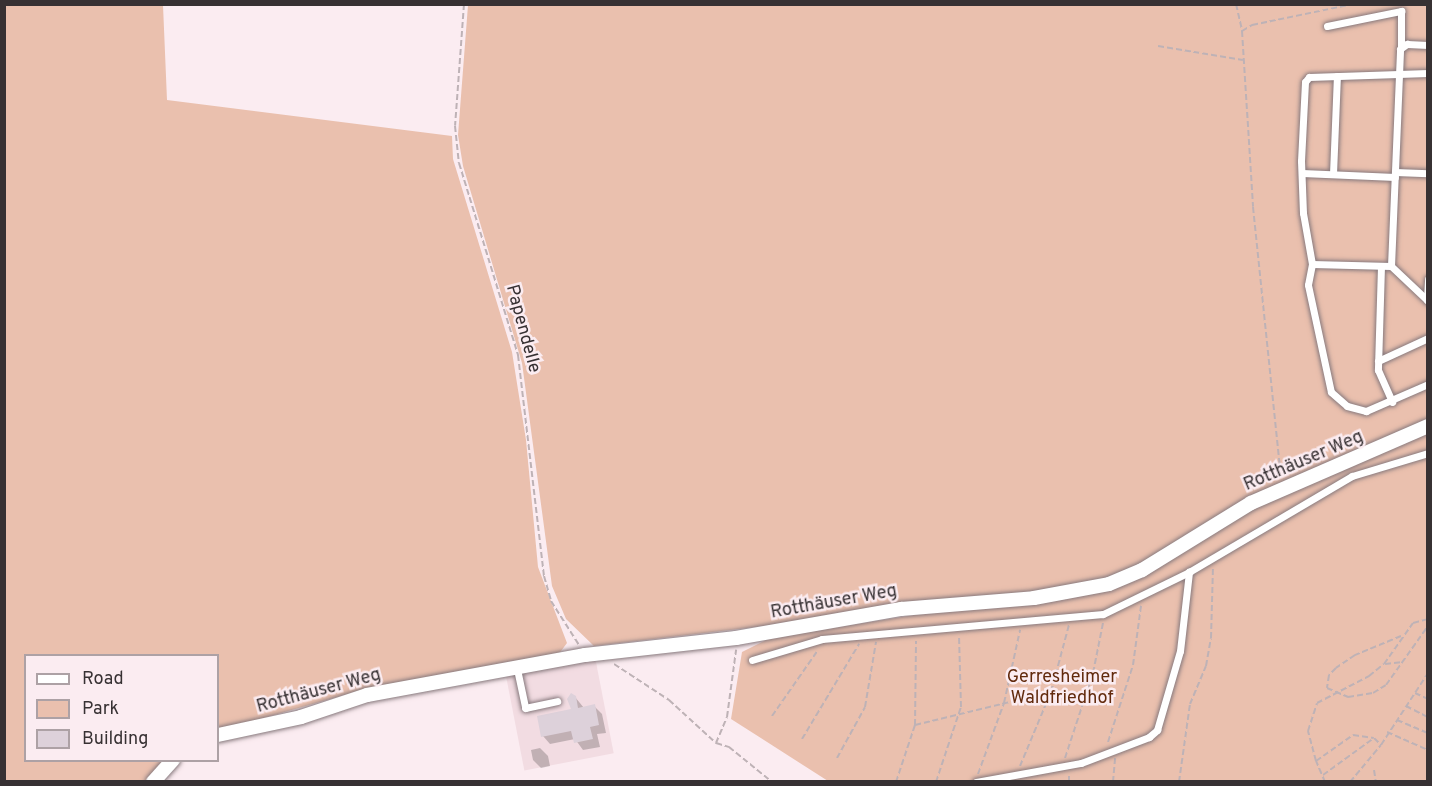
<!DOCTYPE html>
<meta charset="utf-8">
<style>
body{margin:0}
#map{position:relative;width:1432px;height:786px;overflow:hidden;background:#fbecf1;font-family:Overpass,sans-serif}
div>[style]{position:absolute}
.built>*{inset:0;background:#f2dce2;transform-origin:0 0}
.green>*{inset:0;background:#eac0ae}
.shadow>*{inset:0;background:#0003}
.building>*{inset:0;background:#ddd1da}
.path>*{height:2px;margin-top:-1px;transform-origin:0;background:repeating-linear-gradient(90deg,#beb2b6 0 6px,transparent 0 9px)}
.roads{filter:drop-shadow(0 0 2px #87797d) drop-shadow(0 0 2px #87797d)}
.service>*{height:7px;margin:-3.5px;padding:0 3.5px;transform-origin:3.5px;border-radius:3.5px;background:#fff}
.minor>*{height:14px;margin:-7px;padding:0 7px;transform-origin:7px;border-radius:7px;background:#fff}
span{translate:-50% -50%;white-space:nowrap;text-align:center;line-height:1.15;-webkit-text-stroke:5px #fbecf1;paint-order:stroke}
.street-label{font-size:18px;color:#373133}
.park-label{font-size:18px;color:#622a0d}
.frame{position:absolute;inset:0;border:6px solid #373133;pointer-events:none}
.legend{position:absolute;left:24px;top:654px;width:195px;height:108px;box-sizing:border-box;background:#fbecf1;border:2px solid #ada1a5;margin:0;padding:8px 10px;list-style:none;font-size:18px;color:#373133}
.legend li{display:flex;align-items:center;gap:12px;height:30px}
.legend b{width:30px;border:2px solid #ada1a5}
</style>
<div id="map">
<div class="built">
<div style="left:595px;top:657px;width:98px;height:91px;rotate:79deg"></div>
</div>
<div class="green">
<div style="clip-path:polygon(5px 5px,163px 5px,167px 100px,452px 136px,453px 159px,512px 352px,526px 440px,538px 567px,567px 643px,558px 655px,365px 689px,218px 731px,218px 656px,26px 656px,26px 760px,165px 761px,145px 781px,5px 782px)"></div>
<div style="clip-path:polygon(468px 5px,1427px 5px,1427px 781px,828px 781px,731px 719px,742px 652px,770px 638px,1071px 590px,594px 646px,566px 619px,552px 586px,522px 363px,463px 166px,458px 135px)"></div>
</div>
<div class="shadow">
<div style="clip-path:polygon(575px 697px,584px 708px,594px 706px,602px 714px,606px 733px,597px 734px,600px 747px,583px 750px,575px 739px,550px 744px,543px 736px,573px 710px)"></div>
<div style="clip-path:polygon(540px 748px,548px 756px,550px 766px,541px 768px,533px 760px,531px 750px)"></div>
</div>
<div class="building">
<div style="clip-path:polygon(571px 693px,576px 696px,578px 708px,595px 704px,599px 725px,590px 727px,593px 739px,574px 743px,571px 731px,541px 737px,537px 716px,571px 709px,567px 699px)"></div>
</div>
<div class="path">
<div style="left:464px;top:4px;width:122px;rotate:94.2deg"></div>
<div style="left:455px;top:126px;width:37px;rotate:84deg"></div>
<div style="left:459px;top:163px;width:201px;rotate:72.9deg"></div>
<div style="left:518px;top:355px;width:223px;rotate:83.3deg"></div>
<div style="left:544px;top:576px;width:26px;rotate:74deg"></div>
<div style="left:551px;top:601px;width:52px;rotate:57.5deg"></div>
<div style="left:1236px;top:4px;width:28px;rotate:77deg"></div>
<div style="left:1242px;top:31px;width:176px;rotate:86.4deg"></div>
<div style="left:1253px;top:207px;width:272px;rotate:84.1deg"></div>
<div style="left:1242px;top:31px;width:12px;rotate:-31deg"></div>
<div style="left:1252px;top:25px;width:103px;rotate:-11.7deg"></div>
<div style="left:1158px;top:46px;width:86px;rotate:9.4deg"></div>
<div style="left:1401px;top:636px;width:50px;rotate:157.6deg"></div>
<div style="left:1355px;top:655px;width:23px;rotate:146deg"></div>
<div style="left:1336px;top:668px;width:10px;rotate:135deg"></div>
<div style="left:1329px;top:675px;width:13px;rotate:99deg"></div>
<div style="left:1327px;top:688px;width:23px;rotate:23deg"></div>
<div style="left:1348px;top:697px;width:25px;rotate:-9deg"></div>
<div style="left:1373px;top:693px;width:15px;rotate:-32deg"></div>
<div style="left:1386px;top:685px;width:72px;rotate:-54.6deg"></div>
<div style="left:614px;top:664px;width:66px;rotate:33.2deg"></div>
<div style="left:669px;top:700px;width:64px;rotate:42.5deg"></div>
<div style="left:716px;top:743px;width:14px;rotate:17deg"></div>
<div style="left:729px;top:747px;width:55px;rotate:39.1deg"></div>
<div style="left:1385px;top:664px;width:18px;rotate:-6deg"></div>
<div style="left:1415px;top:693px;width:14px;rotate:25deg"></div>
<div style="left:1406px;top:706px;width:25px;rotate:27deg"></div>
<div style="left:772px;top:716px;width:80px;rotate:-55.1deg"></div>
<div style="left:1397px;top:720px;width:34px;rotate:23deg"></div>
<div style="left:915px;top:725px;width:140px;rotate:-13.6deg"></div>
<div style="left:1387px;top:732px;width:45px;rotate:23.7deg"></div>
<div style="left:802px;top:739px;width:111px;rotate:-59deg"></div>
<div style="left:1108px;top:742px;width:81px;rotate:-72deg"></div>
<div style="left:1133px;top:665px;width:60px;rotate:-82.3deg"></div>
<div style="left:716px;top:743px;width:28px;rotate:-67deg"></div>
<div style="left:727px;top:717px;width:68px;rotate:-82.3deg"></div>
<div style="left:837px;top:758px;width:58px;rotate:-61.2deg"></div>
<div style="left:865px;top:707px;width:66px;rotate:-80.4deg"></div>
<div style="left:1065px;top:758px;width:89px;rotate:-71.8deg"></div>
<div style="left:1093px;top:673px;width:51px;rotate:-78.7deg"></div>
<div style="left:1316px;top:761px;width:31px;rotate:-105deg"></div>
<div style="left:1308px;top:731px;width:29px;rotate:-72deg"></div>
<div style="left:1317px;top:703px;width:59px;rotate:-27.4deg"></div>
<div style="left:1369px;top:676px;width:19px;rotate:-39deg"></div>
<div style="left:1384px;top:664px;width:50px;rotate:-54.7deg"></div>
<div style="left:1413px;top:623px;width:16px;rotate:-15deg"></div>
<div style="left:1020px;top:766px;width:80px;rotate:-67.3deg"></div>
<div style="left:1051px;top:692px;width:69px;rotate:-75deg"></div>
<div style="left:1374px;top:770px;width:12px;rotate:81deg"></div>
<div style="left:978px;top:774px;width:76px;rotate:-69.9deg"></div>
<div style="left:1004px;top:703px;width:75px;rotate:-77.6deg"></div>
<div style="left:1323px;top:775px;width:63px;rotate:-36deg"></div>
<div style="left:896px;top:782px;width:60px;rotate:-71.6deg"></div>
<div style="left:915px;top:725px;width:84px;rotate:-89.3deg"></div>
<div style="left:936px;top:782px;width:79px;rotate:-71.6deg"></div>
<div style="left:961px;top:707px;width:71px;rotate:-91.6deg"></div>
<div style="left:1069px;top:782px;width:7px;rotate:-90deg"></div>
<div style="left:1113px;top:782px;width:24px;rotate:-85deg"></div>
<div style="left:1179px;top:782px;width:79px;rotate:-82deg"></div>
<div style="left:1190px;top:704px;width:41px;rotate:-67.2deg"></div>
<div style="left:1206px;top:666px;width:28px;rotate:-80deg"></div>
<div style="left:1211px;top:638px;width:71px;rotate:-88.4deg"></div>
<div style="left:1325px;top:782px;width:23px;rotate:-113deg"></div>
<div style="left:1316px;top:761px;width:45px;rotate:-35.1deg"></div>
<div style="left:1353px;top:735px;width:21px;rotate:8deg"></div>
<div style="left:1374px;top:738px;width:10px;rotate:45deg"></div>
<div style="left:1381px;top:745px;width:86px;rotate:-56.9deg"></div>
<div style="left:1350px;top:782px;width:48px;rotate:-50deg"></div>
</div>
<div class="roads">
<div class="service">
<div style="left:1327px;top:26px;width:76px;rotate:-11.5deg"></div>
<div style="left:1401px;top:11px;width:35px;rotate:90deg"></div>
<div style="left:1428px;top:73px;width:119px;rotate:178.1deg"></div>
<div style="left:1309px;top:77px;width:6px;rotate:129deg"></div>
<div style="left:1305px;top:82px;width:79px;rotate:92.9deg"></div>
<div style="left:1301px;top:161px;width:52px;rotate:87.8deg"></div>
<div style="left:1303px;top:213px;width:52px;rotate:80deg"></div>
<div style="left:1312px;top:264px;width:21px;rotate:101deg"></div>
<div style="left:1308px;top:285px;width:109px;rotate:77.9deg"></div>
<div style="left:1331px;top:392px;width:21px;rotate:41deg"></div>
<div style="left:1347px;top:406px;width:20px;rotate:15deg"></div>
<div style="left:1366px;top:411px;width:68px;rotate:-23.5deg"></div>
<div style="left:1395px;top:172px;width:33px;rotate:2deg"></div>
<div style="left:1302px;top:173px;width:93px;rotate:2.5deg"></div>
<div style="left:1333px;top:174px;width:98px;rotate:-87.7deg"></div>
<div style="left:1312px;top:264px;width:79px;rotate:1.5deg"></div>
<div style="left:1391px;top:266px;width:51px;rotate:43.4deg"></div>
<div style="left:1381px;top:266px;width:104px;rotate:91.7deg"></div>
<div style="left:1378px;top:370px;width:35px;rotate:66deg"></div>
<div style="left:1391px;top:266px;width:217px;rotate:-87.6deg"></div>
<div style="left:1400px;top:49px;width:9px;rotate:-36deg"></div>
<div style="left:1407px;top:44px;width:21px;rotate:3deg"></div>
<div style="left:1427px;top:300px;width:21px;rotate:-87deg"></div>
<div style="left:1378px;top:361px;width:55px;rotate:-24.7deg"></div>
<div style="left:752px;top:660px;width:73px;rotate:-16.7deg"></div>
<div style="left:822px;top:639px;width:282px;rotate:-5.1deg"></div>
<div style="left:1103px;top:614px;width:96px;rotate:-26deg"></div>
<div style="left:1189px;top:572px;width:189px;rotate:-30.5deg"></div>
<div style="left:1352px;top:476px;width:79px;rotate:-16.8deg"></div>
<div style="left:517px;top:669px;width:40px;rotate:78deg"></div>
<div style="left:525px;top:708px;width:33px;rotate:-12deg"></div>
<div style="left:976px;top:782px;width:107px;rotate:-10.3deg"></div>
<div style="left:1081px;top:763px;width:73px;rotate:-20.9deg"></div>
<div style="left:1149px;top:737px;width:11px;rotate:-41deg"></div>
<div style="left:1157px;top:730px;width:82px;rotate:-73.8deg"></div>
<div style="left:1180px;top:651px;width:80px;rotate:-83.5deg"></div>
</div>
<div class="minor">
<div style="left:218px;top:735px;width:85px;rotate:-12.2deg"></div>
<div style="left:301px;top:717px;width:70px;rotate:-18.4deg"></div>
<div style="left:367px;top:695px;width:222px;rotate:-10.4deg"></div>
<div style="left:585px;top:655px;width:152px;rotate:-6.4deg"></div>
<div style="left:736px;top:638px;width:168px;rotate:-10deg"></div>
<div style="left:901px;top:609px;width:133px;rotate:-4.7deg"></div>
<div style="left:1034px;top:598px;width:76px;rotate:-10.6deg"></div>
<div style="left:1109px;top:584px;width:36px;rotate:-23deg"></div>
<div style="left:1142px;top:570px;width:128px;rotate:-31.6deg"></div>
<div style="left:1251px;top:503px;width:193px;rotate:-23.5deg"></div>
<div style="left:153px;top:782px;width:30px;rotate:-48deg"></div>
</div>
</div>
<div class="street-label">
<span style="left:522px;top:329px;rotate:75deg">Papendelle</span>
<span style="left:1304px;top:462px;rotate:-23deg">Rotthäuser Weg</span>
<span style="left:834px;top:603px;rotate:-10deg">Rotthäuser Weg</span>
<span style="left:319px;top:692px;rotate:-15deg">Rotthäuser Weg</span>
</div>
<div class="park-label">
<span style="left:1062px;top:689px">Gerresheimer<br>Waldfriedhof</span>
</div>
<div class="frame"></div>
<ul class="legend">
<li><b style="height:8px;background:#fff"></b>Road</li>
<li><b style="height:16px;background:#eac0ae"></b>Park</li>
<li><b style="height:16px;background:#ddd1da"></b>Building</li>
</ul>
</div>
